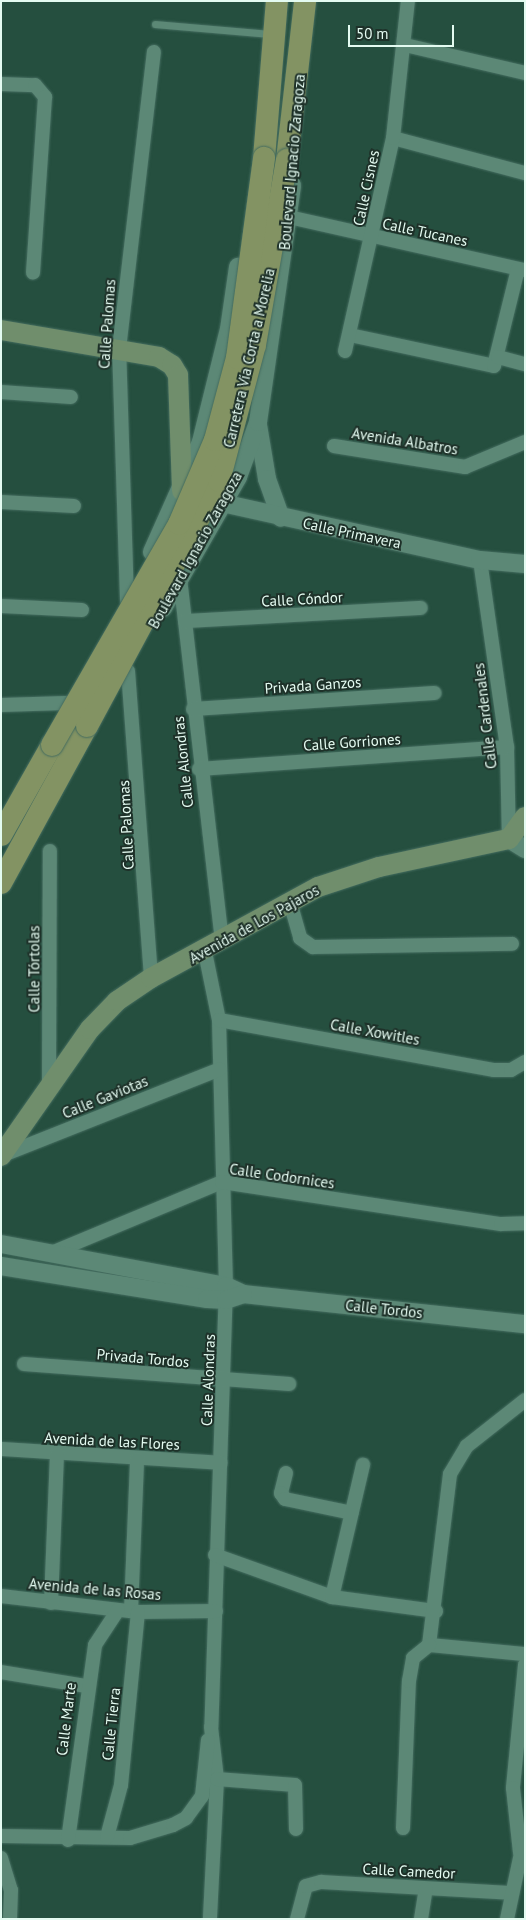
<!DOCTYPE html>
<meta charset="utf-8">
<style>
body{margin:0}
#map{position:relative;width:526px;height:1920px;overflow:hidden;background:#254f3f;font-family:"PT Sans",sans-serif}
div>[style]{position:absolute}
.roads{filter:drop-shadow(0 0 1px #446c5f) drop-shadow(0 0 1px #446c5f)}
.service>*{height:7px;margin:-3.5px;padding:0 3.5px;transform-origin:3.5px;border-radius:3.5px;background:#5c8876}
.minor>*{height:14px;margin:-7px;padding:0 7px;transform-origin:7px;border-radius:7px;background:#5c8876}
.tertiary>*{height:18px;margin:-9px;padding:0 9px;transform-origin:9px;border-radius:9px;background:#5c8876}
.secondary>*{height:20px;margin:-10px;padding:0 10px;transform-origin:10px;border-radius:10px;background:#708e6c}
.primary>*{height:22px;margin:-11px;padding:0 11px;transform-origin:11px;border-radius:11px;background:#839363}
.bridges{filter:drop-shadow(0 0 1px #446c5f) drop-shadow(0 0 1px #446c5f)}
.primary-bridge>*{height:22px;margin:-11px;padding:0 11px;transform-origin:11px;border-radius:11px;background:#839363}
span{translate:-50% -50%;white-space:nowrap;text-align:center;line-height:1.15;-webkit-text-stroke:4px #1e3129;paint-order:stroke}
.street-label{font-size:15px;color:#e4fbf1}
.frame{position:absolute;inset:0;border:2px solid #e4fbf1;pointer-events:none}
.scale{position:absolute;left:348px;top:25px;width:106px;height:22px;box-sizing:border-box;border:2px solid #e4fbf1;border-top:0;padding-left:6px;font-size:15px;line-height:18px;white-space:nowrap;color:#e4fbf1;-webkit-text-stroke:4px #1e3129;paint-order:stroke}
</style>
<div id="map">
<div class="roads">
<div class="service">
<div style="left:155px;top:24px;width:115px;rotate:5deg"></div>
</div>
<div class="minor">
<div style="left:405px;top:45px;width:123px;rotate:13.1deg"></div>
<div style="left:1px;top:84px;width:34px;rotate:2deg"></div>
<div style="left:35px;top:85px;width:16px;rotate:50deg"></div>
<div style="left:45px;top:97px;width:176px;rotate:93.9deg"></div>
<div style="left:393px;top:138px;width:137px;rotate:14.9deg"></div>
<div style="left:289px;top:217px;width:242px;rotate:12.7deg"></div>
<div style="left:350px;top:335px;width:147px;rotate:12.1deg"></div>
<div style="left:494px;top:366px;width:100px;rotate:-76.1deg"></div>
<div style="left:345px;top:351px;width:218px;rotate:-77.3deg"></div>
<div style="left:393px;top:138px;width:138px;rotate:-83.8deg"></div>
<div style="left:498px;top:357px;width:28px;rotate:15deg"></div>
<div style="left:1px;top:392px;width:70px;rotate:4.1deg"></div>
<div style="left:334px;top:446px;width:133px;rotate:9.1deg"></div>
<div style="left:465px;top:467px;width:65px;rotate:-22.6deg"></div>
<div style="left:1px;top:502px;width:73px;rotate:3.1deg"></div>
<div style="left:480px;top:560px;width:189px;rotate:81.8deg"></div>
<div style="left:507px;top:747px;width:92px;rotate:88.8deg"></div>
<div style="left:180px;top:578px;width:365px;rotate:83.4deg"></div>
<div style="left:127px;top:600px;width:251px;rotate:-91.8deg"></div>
<div style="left:119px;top:349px;width:299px;rotate:-83.3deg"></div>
<div style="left:1px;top:606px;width:81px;rotate:2.8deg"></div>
<div style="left:185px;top:621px;width:236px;rotate:-3.2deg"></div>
<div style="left:128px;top:671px;width:308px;rotate:85.7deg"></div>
<div style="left:1px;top:705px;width:65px;rotate:-1.8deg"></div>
<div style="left:193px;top:709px;width:242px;rotate:-3.8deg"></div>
<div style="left:199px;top:769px;width:309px;rotate:-4.1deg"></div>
<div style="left:290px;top:902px;width:37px;rotate:74deg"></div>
<div style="left:300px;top:938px;width:16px;rotate:35deg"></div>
<div style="left:313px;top:947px;width:199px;rotate:-0.9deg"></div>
<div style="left:205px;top:952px;width:69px;rotate:78.4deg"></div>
<div style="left:219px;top:1020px;width:266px;rotate:88.5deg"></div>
<div style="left:226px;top:1286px;width:441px;rotate:91.9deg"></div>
<div style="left:211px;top:1727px;width:52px;rotate:83.4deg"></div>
<div style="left:217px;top:1779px;width:140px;rotate:92.9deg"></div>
<div style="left:219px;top:1020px;width:280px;rotate:10.3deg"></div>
<div style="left:494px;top:1070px;width:17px"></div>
<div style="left:511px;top:1070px;width:16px;rotate:-30deg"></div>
<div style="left:49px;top:1087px;width:236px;rotate:-89.8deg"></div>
<div style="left:3px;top:1155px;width:233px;rotate:-21.6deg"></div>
<div style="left:49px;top:1254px;width:187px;rotate:-22.6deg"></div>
<div style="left:222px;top:1182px;width:282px;rotate:8.6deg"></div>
<div style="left:501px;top:1224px;width:24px;rotate:-2deg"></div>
<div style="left:24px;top:1364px;width:266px;rotate:4.3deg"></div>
<div style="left:1px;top:1449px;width:220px;rotate:3.6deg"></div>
<div style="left:286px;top:1473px;width:21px;rotate:104deg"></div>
<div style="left:281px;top:1493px;width:7px;rotate:56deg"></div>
<div style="left:285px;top:1499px;width:68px;rotate:11.8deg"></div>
<div style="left:215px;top:1555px;width:124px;rotate:19.7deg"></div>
<div style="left:332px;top:1597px;width:105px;rotate:7.7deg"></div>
<div style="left:1px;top:1596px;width:138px;rotate:6.7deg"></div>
<div style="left:138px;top:1612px;width:78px;rotate:-0.7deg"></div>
<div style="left:332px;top:1597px;width:136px;rotate:-76.8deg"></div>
<div style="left:51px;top:1603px;width:149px;rotate:-87.7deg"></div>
<div style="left:131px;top:1611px;width:152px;rotate:-87.7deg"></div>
<div style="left:429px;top:1645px;width:172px;rotate:-83deg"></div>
<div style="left:450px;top:1474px;width:33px;rotate:-59deg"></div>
<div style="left:467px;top:1446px;width:74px;rotate:-38.4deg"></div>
<div style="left:429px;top:1645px;width:96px;rotate:5.4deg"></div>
<div style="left:525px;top:1665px;width:124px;rotate:95.6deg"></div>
<div style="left:513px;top:1788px;width:64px;rotate:83.8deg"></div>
<div style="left:520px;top:1852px;width:5px;rotate:11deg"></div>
<div style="left:1px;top:1672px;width:86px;rotate:9.4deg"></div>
<div style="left:217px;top:1779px;width:78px;rotate:4.4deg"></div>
<div style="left:295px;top:1785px;width:44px;rotate:88.7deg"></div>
<div style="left:403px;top:1828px;width:147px;rotate:-87.7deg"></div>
<div style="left:409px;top:1681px;width:23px;rotate:-80deg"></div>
<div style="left:413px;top:1658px;width:21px;rotate:-39deg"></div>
<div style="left:1px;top:1836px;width:129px;rotate:0.9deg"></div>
<div style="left:130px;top:1838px;width:45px;rotate:-16.8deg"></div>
<div style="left:173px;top:1825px;width:15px;rotate:-28deg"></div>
<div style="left:186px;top:1818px;width:27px;rotate:-54deg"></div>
<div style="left:202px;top:1796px;width:56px;rotate:-83.9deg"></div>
<div style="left:107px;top:1837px;width:54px;rotate:-74.9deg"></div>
<div style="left:121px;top:1785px;width:174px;rotate:-84.4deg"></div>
<div style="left:68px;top:1840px;width:197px;rotate:-82.1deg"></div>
<div style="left:95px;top:1645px;width:42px;rotate:-56.7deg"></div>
<div style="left:1px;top:1858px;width:34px;rotate:73deg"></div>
<div style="left:11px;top:1890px;width:29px;rotate:92deg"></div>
<div style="left:297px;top:1919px;width:34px;rotate:-75deg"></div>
<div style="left:306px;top:1886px;width:16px;rotate:-15deg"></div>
<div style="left:321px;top:1882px;width:189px;rotate:3.3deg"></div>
<div style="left:421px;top:1919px;width:30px;rotate:-81deg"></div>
<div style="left:507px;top:1919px;width:77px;rotate:-78deg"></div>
</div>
<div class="tertiary">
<div style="left:258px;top:425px;width:55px;rotate:80.5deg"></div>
<div style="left:267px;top:479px;width:41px;rotate:70.3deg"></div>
<div style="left:213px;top:501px;width:273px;rotate:12.5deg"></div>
<div style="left:480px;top:560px;width:45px;rotate:5.1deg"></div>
<div style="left:152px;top:552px;width:120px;rotate:-66deg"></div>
<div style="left:201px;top:442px;width:116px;rotate:-76.1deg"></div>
<div style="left:229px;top:329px;width:63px;rotate:-81.7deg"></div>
<div style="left:163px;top:608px;width:151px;rotate:-60.2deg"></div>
<div style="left:238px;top:477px;width:59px;rotate:-70deg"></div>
<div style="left:258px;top:422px;width:239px;rotate:-81.8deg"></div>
<div style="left:509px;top:839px;width:19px;rotate:32deg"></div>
<div style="left:1px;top:1244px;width:229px;rotate:10.6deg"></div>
<div style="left:226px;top:1286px;width:19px;rotate:25deg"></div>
<div style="left:243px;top:1294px;width:284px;rotate:6.1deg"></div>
<div style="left:1px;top:1266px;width:209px;rotate:9.1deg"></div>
<div style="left:207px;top:1299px;width:19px;rotate:3deg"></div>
<div style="left:226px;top:1300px;width:18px;rotate:-19deg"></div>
</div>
<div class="secondary">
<div style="left:1px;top:330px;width:160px;rotate:9.7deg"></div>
<div style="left:159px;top:357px;width:15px;rotate:32deg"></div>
<div style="left:172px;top:365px;width:12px;rotate:59deg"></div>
<div style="left:178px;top:375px;width:116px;rotate:88deg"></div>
<div style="left:1px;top:1156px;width:155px;rotate:-55deg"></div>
<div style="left:90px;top:1029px;width:39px;rotate:-46deg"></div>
<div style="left:117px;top:1001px;width:41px;rotate:-34.1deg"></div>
<div style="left:151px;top:978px;width:190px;rotate:-28.6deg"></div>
<div style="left:318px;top:887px;width:64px;rotate:-18.2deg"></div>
<div style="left:379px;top:867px;width:133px;rotate:-12.2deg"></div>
<div style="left:509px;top:839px;width:27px;rotate:-54deg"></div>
</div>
<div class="primary">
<div style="left:264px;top:158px;width:158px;rotate:-85.3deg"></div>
<div style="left:287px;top:160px;width:160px;rotate:-83.5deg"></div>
<div style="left:1px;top:835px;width:103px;rotate:-60.5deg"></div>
<div style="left:1px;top:883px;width:179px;rotate:-61.3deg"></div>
</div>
</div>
<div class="bridges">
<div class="primary-bridge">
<div style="left:87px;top:726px;width:278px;rotate:-61.7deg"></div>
<div style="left:219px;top:481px;width:141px;rotate:-75.2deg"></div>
<div style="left:255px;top:345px;width:188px;rotate:-80.2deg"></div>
<div style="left:52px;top:745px;width:255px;rotate:-60.1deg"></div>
<div style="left:179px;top:524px;width:91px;rotate:-66.8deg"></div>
<div style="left:215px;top:440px;width:85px;rotate:-75deg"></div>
<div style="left:237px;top:358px;width:202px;rotate:-82.3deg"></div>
</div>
</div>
<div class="street-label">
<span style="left:292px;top:162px;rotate:-85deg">Boulevard Ignacio Zaragoza</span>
<span style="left:366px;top:188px;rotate:-78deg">Calle Cisnes</span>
<span style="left:425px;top:232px;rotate:12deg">Calle Tucanes</span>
<span style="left:107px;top:324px;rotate:-86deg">Calle Palomas</span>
<span style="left:249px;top:358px;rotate:-77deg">Carretera Vía Corta a Morelia</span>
<span style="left:405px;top:441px;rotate:9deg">Avenida Albatros</span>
<span style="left:352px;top:533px;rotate:12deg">Calle Primavera</span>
<span style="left:195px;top:550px;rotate:-61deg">Boulevard Ignacio Zaragoza</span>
<span style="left:302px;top:599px;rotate:-3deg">Calle Cóndor</span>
<span style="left:313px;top:685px;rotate:-4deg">Privada Ganzos</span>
<span style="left:485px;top:716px;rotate:-97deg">Calle Cardenales</span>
<span style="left:352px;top:742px;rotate:-4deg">Calle Gorriones</span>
<span style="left:183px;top:762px;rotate:-96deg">Calle Alondras</span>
<span style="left:126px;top:825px;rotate:-93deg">Calle Palomas</span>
<span style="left:254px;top:924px;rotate:-29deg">Avenida de Los Pajaros</span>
<span style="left:34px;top:969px;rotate:-90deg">Calle Tórtolas</span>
<span style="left:375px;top:1032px;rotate:10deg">Calle Xowitles</span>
<span style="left:105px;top:1097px;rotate:-22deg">Calle Gaviotas</span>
<span style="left:282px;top:1176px;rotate:8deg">Calle Codornices</span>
<span style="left:384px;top:1309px;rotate:6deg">Calle Tordos</span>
<span style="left:143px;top:1358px;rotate:5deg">Privada Tordos</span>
<span style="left:208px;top:1380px;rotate:-88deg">Calle Alondras</span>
<span style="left:112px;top:1441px;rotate:3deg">Avenida de las Flores</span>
<span style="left:95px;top:1589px;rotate:5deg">Avenida de las Rosas</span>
<span style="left:66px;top:1719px;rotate:-83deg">Calle Marte</span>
<span style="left:111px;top:1724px;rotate:-84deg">Calle Tierra</span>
<span style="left:409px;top:1871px;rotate:3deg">Calle Camedor</span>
</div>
<div class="frame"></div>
<div class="scale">50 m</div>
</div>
